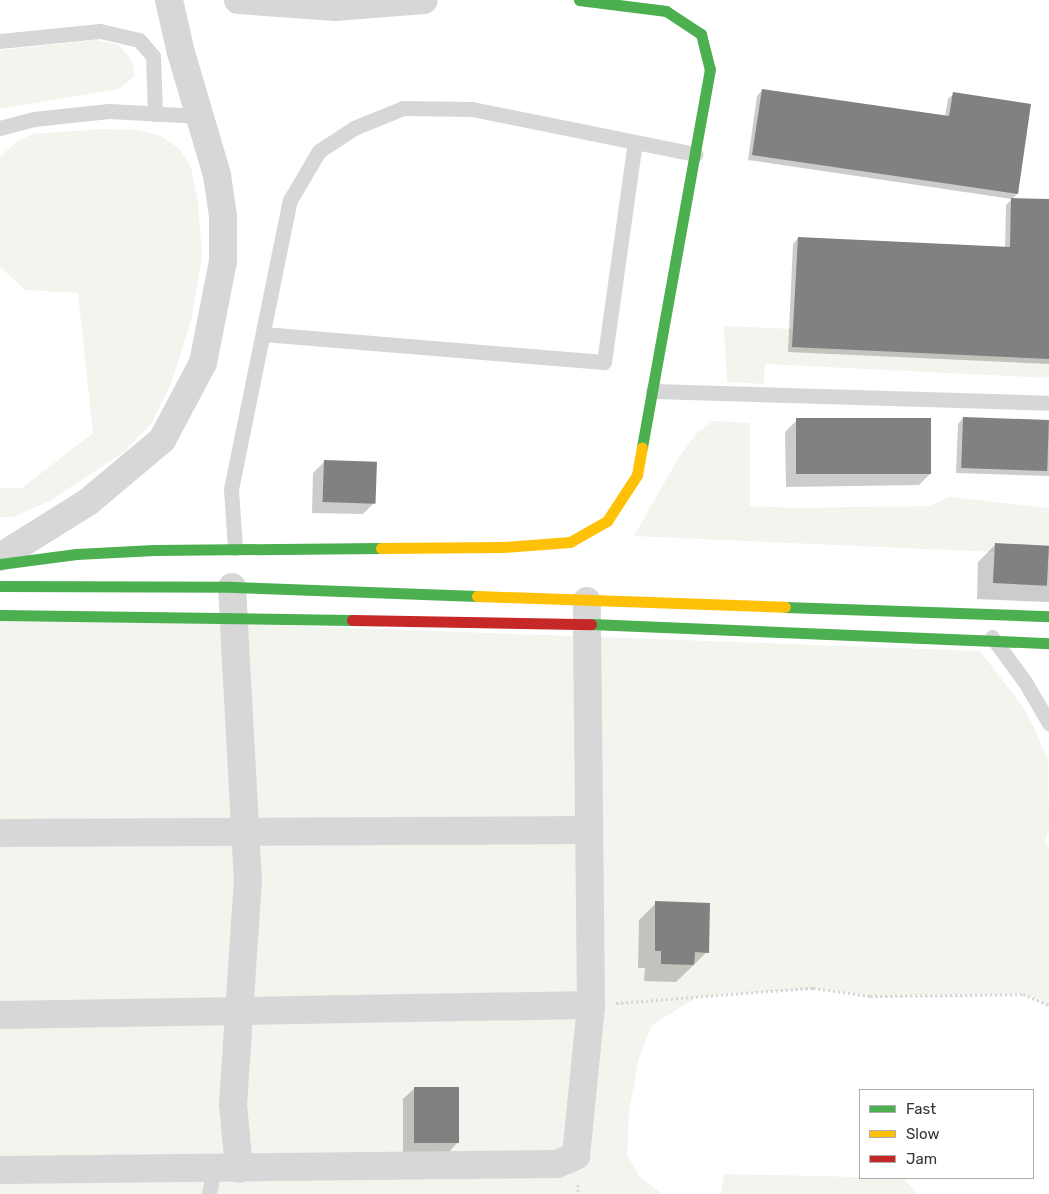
<!DOCTYPE html>
<style>
body{margin:0}
#map{position:relative;width:1049px;height:1194px;overflow:hidden;background:#fff;font-family:Rubik,sans-serif}
div>[style]{position:absolute}
.green>*{inset:0;background:#f1f5ed}
.shadow>*{inset:0;background:#0003}
.building>*{inset:0;background:#818181;transform-origin:0 0}
.path>*{height:3px;margin-top:-1.5px;transform-origin:0;background:repeating-linear-gradient(90deg,#d6d6d6 0 2.5px,transparent 0 5px)}
.lane>*{height:15px;margin:-7.5px;padding:0 7.5px;transform-origin:7.5px;border-radius:7.5px;background:#d7d7d7}
.street>*{height:28px;margin:-14px;padding:0 14px;transform-origin:14px;border-radius:14px;background:#d7d7d7}
.fast>*{height:11px;margin:-5.5px;padding:0 5.5px;transform-origin:5.5px;border-radius:5.5px;background:#4caf50}
.slow>*{height:11px;margin:-5.5px;padding:0 5.5px;transform-origin:5.5px;border-radius:5.5px;background:#ffc107}
.jam>*{height:11px;margin:-5.5px;padding:0 5.5px;transform-origin:5.5px;border-radius:5.5px;background:#c62828}
span{translate:-50% -50%;white-space:nowrap;text-align:center;line-height:1.15;-webkit-text-stroke:5px #fff;paint-order:stroke}
.legend{position:absolute;left:859px;top:1089px;width:175px;height:90px;box-sizing:border-box;background:#fff;border:1px solid #adadad;margin:0;padding:6px 9px;list-style:none;font-size:15px;color:#333}
.legend li{display:flex;align-items:center;gap:10px;height:25px}
.legend b{width:25px;border:1px solid #adadad}
</style>
<div id="map">
<div class="green">
<div style="clip-path:polygon(97px 40px,119px 45px,132px 61px,135px 76px,119px 89px,0 109px,0 50px)"></div>
<div style="clip-path:polygon(103px 129px,138px 130px,161px 136px,180px 149px,191px 168px,198px 202px,202px 255px,192px 317px,171px 384px,151px 424px,124px 452px,48px 502px,13px 517px,0 517px,0 488px,22px 488px,93px 433px,78px 293px,25px 290px,0 267px,0 157px,17px 141px,33px 134px)"></div>
<div style="clip-path:polygon(724px 326px,793px 329px,1049px 359px,1049px 378px,765px 364px,764px 384px,727px 382px)"></div>
<div style="clip-path:polygon(713px 421px,750px 423px,750px 506px,793px 508px,929px 506px,949px 497px,1049px 508px,1049px 546px,995px 543px,995px 552px,634px 536px,679px 457px,696px 434px)"></div>
<div style="clip-path:polygon(0 615px,980px 651px,1026px 711px,1048px 759px,1049px 828px,1045px 843px,1049px 848px,1049px 1005px,1023px 994px,870px 996px,813px 988px,697px 997px,652px 1025px,638px 1061px,629px 1113px,627px 1155px,639px 1176px,662px 1194px,0 1194px)"></div>
<div style="clip-path:polygon(724px 1174px,903px 1178px,918px 1194px,721px 1194px)"></div>
</div>
<div class="shadow">
<div style="clip-path:polygon(762px 90px,945px 117px,948px 99px,953px 94px,1017px 194px,1012px 199px,748px 160px,757px 96px)"></div>
<div style="clip-path:polygon(1012px 199px,1049px 201px,1049px 364px,788px 352px,793px 244px,798px 238px,1005px 248px,1006px 205px)"></div>
<div style="clip-path:polygon(963px 418px,1049px 421px,1049px 476px,956px 473px,958px 424px)"></div>
<div style="clip-path:polygon(797px 420px,930px 474px,919px 485px,786px 487px,785px 432px)"></div>
<div style="clip-path:polygon(324px 462px,374px 503px,363px 514px,312px 513px,313px 473px)"></div>
<div style="clip-path:polygon(995px 545px,1049px 547px,1049px 602px,977px 599px,978px 562px)"></div>
<div style="clip-path:polygon(656px 903px,707px 952px,676px 982px,644px 981px,645px 968px,638px 968px,639px 920px)"></div>
<div style="clip-path:polygon(415px 1088px,457px 1143px,446px 1155px,403px 1154px,403px 1099px)"></div>
</div>
<div class="building">
<div style="clip-path:polygon(762px 89px,949px 116px,953px 92px,1031px 104px,1018px 194px,752px 155px)"></div>
<div style="clip-path:polygon(1011px 198px,1049px 199px,1049px 359px,792px 347px,798px 237px,1010px 247px)"></div>
<div style="left:963px;top:417px;width:86px;height:51px;rotate:2deg"></div>
<div style="left:931px;top:418px;width:56px;height:135px;rotate:90deg"></div>
<div style="left:324px;top:460px;width:53px;height:42px;rotate:2deg"></div>
<div style="left:995px;top:543px;width:54px;height:40px;rotate:3deg"></div>
<div style="clip-path:polygon(655px 901px,710px 903px,709px 953px,695px 952px,694px 965px,661px 964px,661px 951px,655px 951px)"></div>
<div style="left:414px;top:1087px;width:45px;height:56px"></div>
</div>
<div class="path">
<div style="left:616px;top:1003px;width:198px;rotate:-4.4deg"></div>
<div style="left:813px;top:988px;width:58px;rotate:8deg"></div>
<div style="left:870px;top:996px;width:153px;rotate:-0.7deg"></div>
<div style="left:1023px;top:994px;width:28px;rotate:23deg"></div>
<div style="left:578px;top:1184px;width:10px;rotate:90deg"></div>
</div>
<div class="lane">
<div style="left:0;top:41px;width:100px;rotate:-5.7deg"></div>
<div style="left:100px;top:31px;width:40px;rotate:13deg"></div>
<div style="left:139px;top:40px;width:21px;rotate:49deg"></div>
<div style="left:153px;top:56px;width:58px;rotate:88deg"></div>
<div style="left:0;top:128px;width:35px;rotate:-15deg"></div>
<div style="left:34px;top:119px;width:75px;rotate:-6.1deg"></div>
<div style="left:109px;top:111px;width:92px;rotate:3.1deg"></div>
<div style="left:263px;top:334px;width:342px;rotate:4.7deg"></div>
<div style="left:604px;top:362px;width:222px;rotate:-82deg"></div>
<div style="left:653px;top:391px;width:396px;rotate:1.7deg"></div>
<div style="left:235px;top:548px;width:59px;rotate:-93.9deg"></div>
<div style="left:231px;top:489px;width:295px;rotate:-78.5deg"></div>
<div style="left:290px;top:200px;width:57px;rotate:-59.4deg"></div>
<div style="left:319px;top:151px;width:42px;rotate:-33.3deg"></div>
<div style="left:354px;top:128px;width:53px;rotate:-22.2deg"></div>
<div style="left:403px;top:108px;width:69px;rotate:0.8deg"></div>
<div style="left:472px;top:109px;width:228px;rotate:11.4deg"></div>
<div style="left:992px;top:637px;width:56px;rotate:53.7deg"></div>
<div style="left:1025px;top:682px;width:48px;rotate:59.7deg"></div>
<div style="left:209px;top:1194px;width:25px;rotate:-79deg"></div>
</div>
<div class="street">
<div style="left:238px;top:0;width:98px;rotate:4.1deg"></div>
<div style="left:336px;top:7px;width:88px;rotate:-4.5deg"></div>
<div style="left:0;top:557px;width:104px;rotate:-32deg"></div>
<div style="left:88px;top:502px;width:97px;rotate:-40deg"></div>
<div style="left:162px;top:440px;width:87px;rotate:-62deg"></div>
<div style="left:203px;top:363px;width:104px;rotate:-78.9deg"></div>
<div style="left:223px;top:261px;width:45px;rotate:-90deg"></div>
<div style="left:223px;top:216px;width:41px;rotate:-98.3deg"></div>
<div style="left:217px;top:175px;width:127px;rotate:-106.4deg"></div>
<div style="left:181px;top:53px;width:54px;rotate:-102.8deg"></div>
<div style="left:232px;top:587px;width:292px;rotate:86.9deg"></div>
<div style="left:248px;top:879px;width:225px;rotate:93.8deg"></div>
<div style="left:233px;top:1104px;width:65px;rotate:84.7deg"></div>
<div style="left:0;top:833px;width:588px;rotate:-0.29deg"></div>
<div style="left:0;top:1015px;width:591px;rotate:-0.97deg"></div>
<div style="left:0;top:1170px;width:557px;rotate:-0.62deg"></div>
<div style="left:557px;top:1164px;width:21px;rotate:-23deg"></div>
<div style="left:576px;top:1156px;width:152px;rotate:-84.3deg"></div>
<div style="left:591px;top:1005px;width:404px;rotate:-90.6deg"></div>
</div>
<div class="fast">
<div style="left:579px;top:0;width:88px;rotate:7.2deg"></div>
<div style="left:666px;top:11px;width:42px;rotate:33.3deg"></div>
<div style="left:701px;top:34px;width:36px;rotate:76deg"></div>
<div style="left:710px;top:69px;width:384px;rotate:100.2deg"></div>
<div style="left:0;top:564px;width:77px;rotate:-7.5deg"></div>
<div style="left:76px;top:554px;width:78px;rotate:-2.9deg"></div>
<div style="left:154px;top:550px;width:227px;rotate:-0.5deg"></div>
<div style="left:0;top:586px;width:232px;rotate:0.2deg"></div>
<div style="left:232px;top:587px;width:245px;rotate:2.1deg"></div>
<div style="left:785px;top:607px;width:264px;rotate:2deg"></div>
<div style="left:0;top:615px;width:352px;rotate:0.8deg"></div>
<div style="left:591px;top:624px;width:458px;rotate:2.4deg"></div>
</div>
<div class="slow">
<div style="left:381px;top:548px;width:122px;rotate:-0.5deg"></div>
<div style="left:503px;top:547px;width:67px;rotate:-4.3deg"></div>
<div style="left:570px;top:542px;width:43px;rotate:-29.6deg"></div>
<div style="left:607px;top:521px;width:55px;rotate:-56.9deg"></div>
<div style="left:637px;top:475px;width:28px;rotate:-80deg"></div>
<div style="left:477px;top:596px;width:308px;rotate:2deg"></div>
</div>
<div class="jam">
<div style="left:352px;top:620px;width:239px;rotate:1deg"></div>
</div>
<ul class="legend">
<li><b style="height:6px;background:#4caf50"></b>Fast</li>
<li><b style="height:6px;background:#ffc107"></b>Slow</li>
<li><b style="height:6px;background:#c62828"></b>Jam</li>
</ul>
</div>
